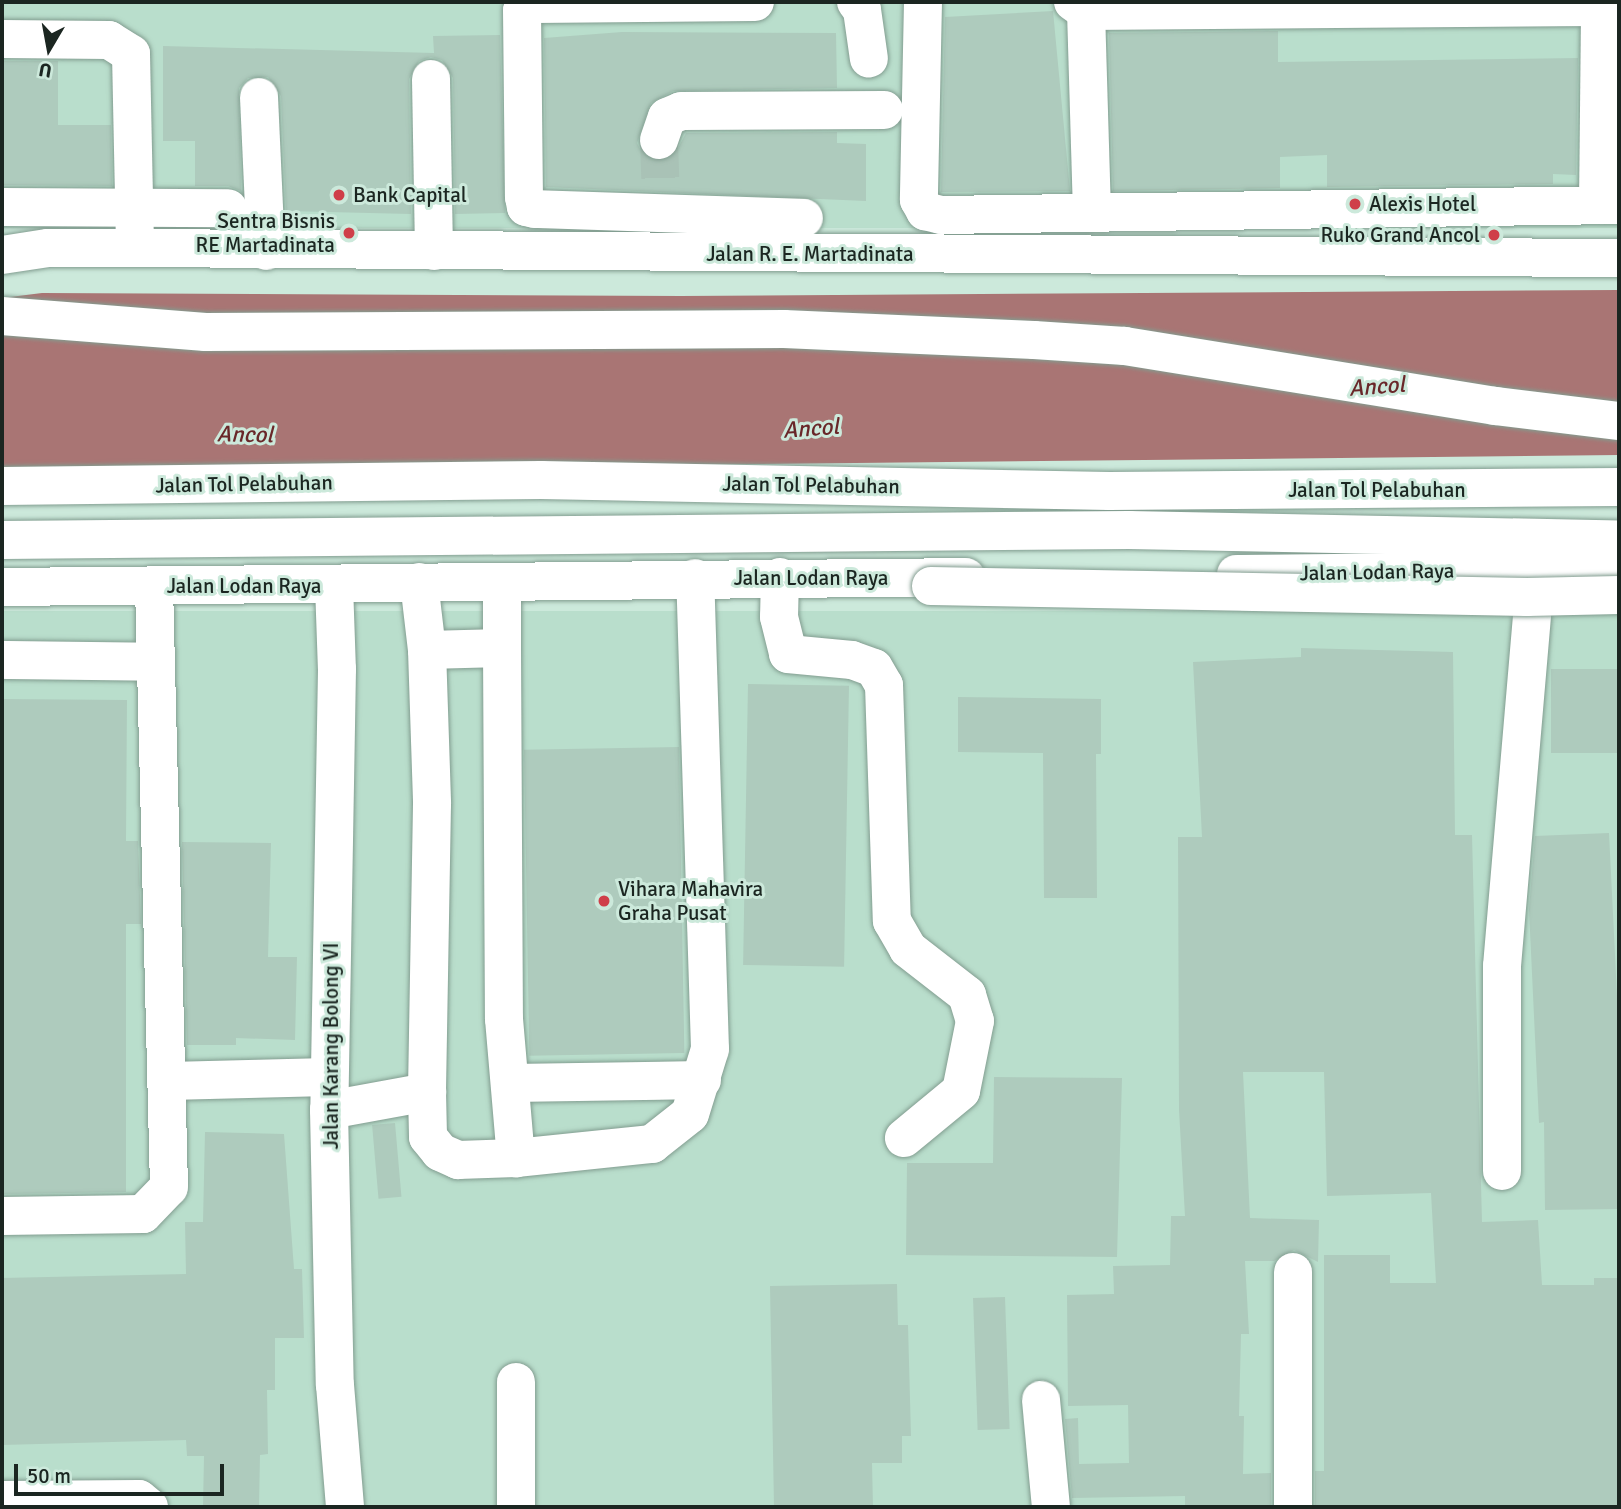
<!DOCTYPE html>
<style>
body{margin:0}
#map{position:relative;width:1621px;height:1509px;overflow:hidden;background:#cce9db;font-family:Signika,sans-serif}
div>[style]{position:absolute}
.built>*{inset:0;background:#b9decc;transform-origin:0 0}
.water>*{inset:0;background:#a97574}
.building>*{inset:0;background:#aecbbd;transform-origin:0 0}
.minor-tunnel>*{height:38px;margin-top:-19px;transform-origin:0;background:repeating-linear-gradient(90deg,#a9c2b6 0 38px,transparent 0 57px)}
.roads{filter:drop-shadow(0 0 2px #829d90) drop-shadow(0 0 2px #829d90)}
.minor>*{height:38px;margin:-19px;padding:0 19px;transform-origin:19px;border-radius:19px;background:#fff}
.highway>*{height:38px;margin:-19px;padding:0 19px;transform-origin:19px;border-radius:19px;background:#fff}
.bridges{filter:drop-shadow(0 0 2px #829d90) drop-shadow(0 0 2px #829d90)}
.highway-bridge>*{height:38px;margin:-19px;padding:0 19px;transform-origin:19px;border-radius:19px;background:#fff}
.dots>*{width:19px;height:19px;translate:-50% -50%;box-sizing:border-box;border:4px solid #cce9db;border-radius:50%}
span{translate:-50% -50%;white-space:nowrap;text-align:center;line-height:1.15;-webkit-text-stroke:6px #cce9db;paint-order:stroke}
.poi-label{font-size:21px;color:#1b2621}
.left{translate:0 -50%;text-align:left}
.right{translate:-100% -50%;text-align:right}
.street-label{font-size:21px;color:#1b2621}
.water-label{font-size:23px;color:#692729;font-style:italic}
.frame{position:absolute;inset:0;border:4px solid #1b2621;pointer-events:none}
.north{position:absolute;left:14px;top:14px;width:70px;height:70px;-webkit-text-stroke:5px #cce9db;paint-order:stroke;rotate:190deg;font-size:19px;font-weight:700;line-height:28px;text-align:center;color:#1b2621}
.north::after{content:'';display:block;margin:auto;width:24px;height:32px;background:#1b2621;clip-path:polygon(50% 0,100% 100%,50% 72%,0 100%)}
.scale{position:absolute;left:14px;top:1464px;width:210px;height:32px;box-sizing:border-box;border:4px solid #1b2621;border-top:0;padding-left:9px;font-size:21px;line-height:24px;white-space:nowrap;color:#1b2621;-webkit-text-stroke:5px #cce9db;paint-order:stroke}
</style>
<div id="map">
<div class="built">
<div style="left:2px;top:2px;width:1617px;height:226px"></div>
<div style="left:1619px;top:611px;width:896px;height:1617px;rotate:90deg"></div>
</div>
<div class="water">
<div style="clip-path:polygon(1619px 290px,1619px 455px,2px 472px,2px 298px,42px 293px,681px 296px)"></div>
</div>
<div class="building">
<div style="clip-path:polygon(1053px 11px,1070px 191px,941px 192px,945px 17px)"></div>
<div style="clip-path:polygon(1278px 31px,1278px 62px,1578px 58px,1576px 175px,1553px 174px,1553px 184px,1327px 187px,1327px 155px,1280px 157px,1280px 188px,1113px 191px,1109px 33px)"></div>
<div style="clip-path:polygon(622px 32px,836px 33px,837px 88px,673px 91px,651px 103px,637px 143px,643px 155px,662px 162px,674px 156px,686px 133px,837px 132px,837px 143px,866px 144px,866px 201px,546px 187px,544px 38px)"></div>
<div style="clip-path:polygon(500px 35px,505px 213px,455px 214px,453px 78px,442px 60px,431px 57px,419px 61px,409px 79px,411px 214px,286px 211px,281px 96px,268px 77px,248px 78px,239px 88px,241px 191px,228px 186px,195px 186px,195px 141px,163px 141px,163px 46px,434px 53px,433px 36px)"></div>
<div style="clip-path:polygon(2px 61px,58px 61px,58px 125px,111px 125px,112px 186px,2px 185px)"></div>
<div style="clip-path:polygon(1301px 648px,1453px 652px,1455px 835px,1472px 835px,1482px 1222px,1538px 1220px,1542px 1285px,1594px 1285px,1594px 1278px,1619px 1278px,1619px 1507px,1315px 1507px,1315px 1471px,1324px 1471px,1324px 1255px,1390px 1255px,1390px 1283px,1436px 1283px,1431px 1193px,1327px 1196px,1324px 1072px,1243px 1072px,1250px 1218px,1319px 1220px,1318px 1262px,1294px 1250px,1274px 1261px,1245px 1261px,1249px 1334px,1241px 1334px,1239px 1416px,1244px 1416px,1243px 1474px,1271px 1473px,1271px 1507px,1185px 1507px,1185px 1496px,1072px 1498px,1065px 1419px,1078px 1418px,1079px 1464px,1129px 1463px,1128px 1405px,1068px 1406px,1067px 1295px,1114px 1294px,1113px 1266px,1170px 1265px,1171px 1216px,1185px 1216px,1179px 1110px,1178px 837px,1202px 837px,1193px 662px,1301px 657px)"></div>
<div style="left:1619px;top:669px;width:84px;height:68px;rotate:90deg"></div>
<div style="left:748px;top:684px;width:101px;height:281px;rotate:1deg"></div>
<div style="clip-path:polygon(958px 697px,1101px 699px,1101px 754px,1096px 754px,1097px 898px,1044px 898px,1043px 753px,958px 752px)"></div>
<div style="clip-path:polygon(2px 699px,127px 700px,126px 841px,138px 841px,141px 924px,126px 924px,126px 1192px,2px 1194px)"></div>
<div style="left:679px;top:747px;width:306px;height:155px;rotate:89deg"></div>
<div style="clip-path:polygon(1609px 833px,1619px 1036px,1619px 1209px,1545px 1210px,1544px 1122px,1539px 1123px,1529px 909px,1535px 836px)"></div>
<div style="clip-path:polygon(182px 842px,271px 843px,268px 957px,297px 957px,295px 1040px,236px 1038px,236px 1045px,187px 1045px)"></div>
<div style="clip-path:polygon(994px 1077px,1122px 1078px,1117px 1257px,906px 1255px,907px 1163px,993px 1163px)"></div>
<div style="left:395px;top:1123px;width:74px;height:23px;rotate:85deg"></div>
<div style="clip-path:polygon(205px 1132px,284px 1134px,294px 1269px,302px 1269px,304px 1338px,275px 1338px,275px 1390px,267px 1390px,268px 1454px,260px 1455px,259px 1507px,203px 1507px,204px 1456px,187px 1456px,186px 1440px,2px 1445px,2px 1278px,186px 1274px,185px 1222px,203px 1222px)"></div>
<div style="clip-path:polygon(897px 1284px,898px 1325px,908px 1325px,911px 1436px,902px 1436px,902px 1463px,872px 1463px,873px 1507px,774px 1507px,770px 1286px)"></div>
<div style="left:1005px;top:1297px;width:132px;height:32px;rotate:88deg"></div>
</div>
<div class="minor-tunnel">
<div style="left:659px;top:140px;width:61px;rotate:88.1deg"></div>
</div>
<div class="roads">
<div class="minor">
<div style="left:755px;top:2px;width:221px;rotate:179.5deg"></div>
<div style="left:534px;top:4px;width:13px;rotate:153deg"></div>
<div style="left:522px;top:10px;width:187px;rotate:89.4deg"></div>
<div style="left:524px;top:197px;width:10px;rotate:79deg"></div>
<div style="left:526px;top:207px;width:9px;rotate:13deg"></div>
<div style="left:535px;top:209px;width:269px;rotate:1.9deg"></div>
<div style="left:856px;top:2px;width:10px;rotate:53deg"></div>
<div style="left:862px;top:10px;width:49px;rotate:81.9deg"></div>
<div style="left:923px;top:2px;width:198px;rotate:91.2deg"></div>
<div style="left:919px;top:200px;width:13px;rotate:61deg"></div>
<div style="left:925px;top:211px;width:16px;rotate:14deg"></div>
<div style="left:941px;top:215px;width:678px;rotate:-0.85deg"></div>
<div style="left:1073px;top:2px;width:16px;rotate:35deg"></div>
<div style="left:1086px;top:11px;width:514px;rotate:-0.45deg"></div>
<div style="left:1600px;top:7px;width:7px;rotate:-45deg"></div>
<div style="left:1086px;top:11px;width:199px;rotate:88.3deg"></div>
<div style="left:2px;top:39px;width:107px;rotate:0.5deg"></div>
<div style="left:109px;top:40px;width:26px;rotate:32deg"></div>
<div style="left:131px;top:54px;width:194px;rotate:88.8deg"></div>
<div style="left:431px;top:79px;width:172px;rotate:89deg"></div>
<div style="left:259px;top:97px;width:154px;rotate:87.4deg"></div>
<div style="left:659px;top:140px;width:24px;rotate:-71deg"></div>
<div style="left:667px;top:117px;width:15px;rotate:-23deg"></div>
<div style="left:681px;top:111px;width:203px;rotate:-0.3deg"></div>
<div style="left:1598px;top:205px;width:198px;rotate:-89.4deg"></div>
<div style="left:2px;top:207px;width:226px;rotate:0.3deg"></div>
<div style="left:780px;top:577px;width:40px;rotate:91.4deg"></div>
<div style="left:779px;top:617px;width:38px;rotate:76deg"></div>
<div style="left:788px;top:654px;width:64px;rotate:5.4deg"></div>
<div style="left:852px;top:660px;width:23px;rotate:20deg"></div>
<div style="left:874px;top:668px;width:20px;rotate:60deg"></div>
<div style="left:884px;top:685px;width:236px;rotate:88.1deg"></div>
<div style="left:892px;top:921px;width:32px;rotate:60deg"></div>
<div style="left:908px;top:949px;width:75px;rotate:37.9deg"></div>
<div style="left:967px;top:995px;width:27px;rotate:73deg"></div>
<div style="left:975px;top:1021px;width:71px;rotate:101.3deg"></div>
<div style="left:961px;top:1091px;width:74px;rotate:140.5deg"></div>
<div style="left:419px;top:582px;width:68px;rotate:83.3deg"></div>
<div style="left:502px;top:582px;width:66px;rotate:90deg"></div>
<div style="left:502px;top:648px;width:75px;rotate:178.5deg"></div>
<div style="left:427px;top:650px;width:154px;rotate:88.1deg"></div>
<div style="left:432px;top:804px;width:288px;rotate:91deg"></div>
<div style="left:427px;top:1092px;width:45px;rotate:88.7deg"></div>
<div style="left:428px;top:1137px;width:19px;rotate:51deg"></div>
<div style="left:440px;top:1152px;width:20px;rotate:24deg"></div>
<div style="left:458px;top:1160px;width:58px;rotate:-2deg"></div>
<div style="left:334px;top:585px;width:84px;rotate:88deg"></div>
<div style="left:337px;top:669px;width:441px;rotate:91deg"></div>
<div style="left:329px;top:1110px;width:275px;rotate:88.8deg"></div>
<div style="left:335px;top:1385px;width:122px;rotate:85.3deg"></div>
<div style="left:502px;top:648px;width:371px;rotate:89.7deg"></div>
<div style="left:504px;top:1019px;width:140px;rotate:85.1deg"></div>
<div style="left:516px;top:1158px;width:137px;rotate:-5.9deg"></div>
<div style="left:652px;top:1144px;width:48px;rotate:-38.3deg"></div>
<div style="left:690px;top:1114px;width:68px;rotate:-72.9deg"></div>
<div style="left:710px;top:1049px;width:471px;rotate:-91.8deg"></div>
<div style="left:2px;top:660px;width:153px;rotate:0.7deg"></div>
<div style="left:169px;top:1081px;width:159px;rotate:-1.4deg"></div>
<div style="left:512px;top:1083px;width:190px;rotate:-0.9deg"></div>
<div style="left:329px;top:1110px;width:100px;rotate:-10.4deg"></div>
<div style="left:1502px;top:1171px;width:205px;rotate:-90deg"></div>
<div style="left:1502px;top:966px;width:397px;rotate:-85.1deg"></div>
<div style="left:2px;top:1216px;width:141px;rotate:-0.8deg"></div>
<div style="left:143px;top:1214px;width:37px;rotate:-46deg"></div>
<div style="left:169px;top:1187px;width:601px;rotate:-91.43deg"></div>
<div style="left:1293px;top:1272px;width:235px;rotate:90deg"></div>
<div style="left:1041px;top:1400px;width:107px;rotate:84.7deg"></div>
<div style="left:2px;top:1500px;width:137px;rotate:-0.4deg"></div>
<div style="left:139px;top:1499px;width:13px;rotate:39deg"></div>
<div style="left:516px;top:1507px;width:125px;rotate:-90deg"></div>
</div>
<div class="highway">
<div style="left:2px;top:255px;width:47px;rotate:-8.7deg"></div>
<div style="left:48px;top:248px;width:87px"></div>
<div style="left:135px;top:248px;width:1484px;rotate:0.39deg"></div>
<div style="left:2px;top:316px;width:204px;rotate:4.5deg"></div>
<div style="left:205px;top:332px;width:579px;rotate:-0.3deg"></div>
<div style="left:784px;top:329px;width:250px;rotate:2.5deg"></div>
<div style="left:1034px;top:340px;width:91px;rotate:3.8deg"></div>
<div style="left:1125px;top:346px;width:375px;rotate:9.2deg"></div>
<div style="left:1495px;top:406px;width:125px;rotate:6.9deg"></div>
<div style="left:2px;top:486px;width:539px;rotate:-0.64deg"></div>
<div style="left:541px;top:480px;width:568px;rotate:1.11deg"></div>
<div style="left:1109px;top:491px;width:510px;rotate:-0.45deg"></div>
<div style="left:2px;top:540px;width:1127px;rotate:-0.51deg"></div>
<div style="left:1129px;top:530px;width:490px;rotate:1.1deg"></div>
<div style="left:1236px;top:574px;width:383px;rotate:-0.6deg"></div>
<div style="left:2px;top:587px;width:964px;rotate:-0.59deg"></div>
</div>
</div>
<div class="bridges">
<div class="highway-bridge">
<div style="left:931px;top:586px;width:596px;rotate:1.06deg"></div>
<div style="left:1527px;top:597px;width:92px;rotate:-1.2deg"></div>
</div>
</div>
<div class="dots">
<div style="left:339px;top:195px;background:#cf3f49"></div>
<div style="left:1355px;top:204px;background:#cf3f49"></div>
<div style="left:349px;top:233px;background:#cf3f49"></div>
<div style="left:1494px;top:235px;background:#cf3f49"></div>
<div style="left:604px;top:901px;background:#cf3f49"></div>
</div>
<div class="poi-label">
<span class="left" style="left:353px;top:195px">Bank Capital</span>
<span class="left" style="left:1369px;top:204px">Alexis Hotel</span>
<span class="right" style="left:335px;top:233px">Sentra Bisnis<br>RE Martadinata</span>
<span class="right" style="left:1480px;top:235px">Ruko Grand Ancol</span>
<span class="left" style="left:618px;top:901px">Vihara Mahavira<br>Graha Pusat</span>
</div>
<div class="street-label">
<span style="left:810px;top:254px">Jalan R. E. Martadinata</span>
<span style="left:244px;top:484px;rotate:-1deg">Jalan Tol Pelabuhan</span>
<span style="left:811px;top:485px;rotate:1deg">Jalan Tol Pelabuhan</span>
<span style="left:1377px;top:490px">Jalan Tol Pelabuhan</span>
<span style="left:1377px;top:572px;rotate:-1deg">Jalan Lodan Raya</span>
<span style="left:811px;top:578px">Jalan Lodan Raya</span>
<span style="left:244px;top:586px">Jalan Lodan Raya</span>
<span style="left:331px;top:1046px;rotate:-90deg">Jalan Karang Bolong VI</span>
</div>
<div class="water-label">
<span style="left:1377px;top:387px;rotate:-4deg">Ancol</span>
<span style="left:811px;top:429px;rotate:-4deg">Ancol</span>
<span style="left:245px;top:435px;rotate:1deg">Ancol</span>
</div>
<div class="frame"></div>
<div class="north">U</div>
<div class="scale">50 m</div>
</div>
